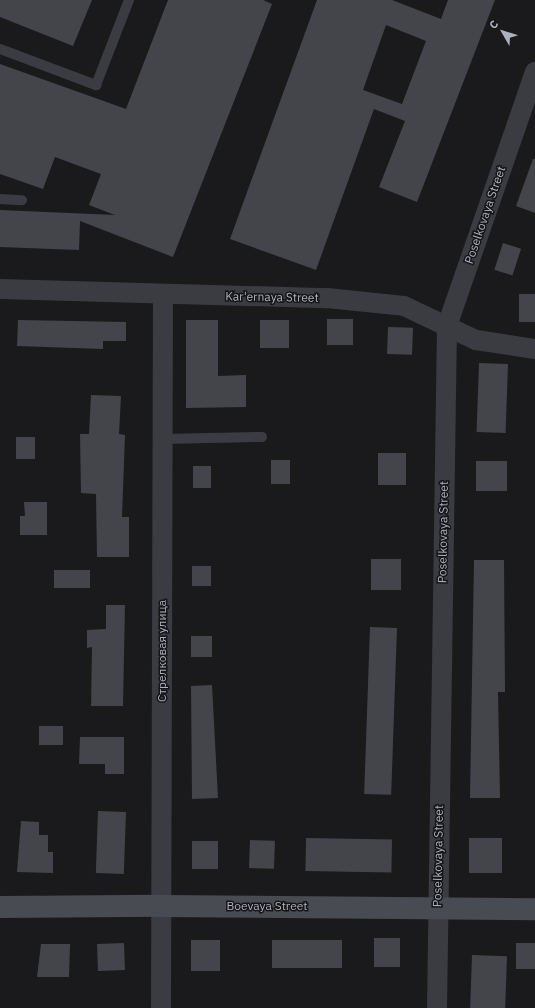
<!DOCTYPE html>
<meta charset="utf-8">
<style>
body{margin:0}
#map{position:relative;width:535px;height:1008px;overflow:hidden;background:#1a1a1d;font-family:"IBM Plex Sans",sans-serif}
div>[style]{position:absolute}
.building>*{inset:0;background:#44454a;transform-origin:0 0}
.lane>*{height:10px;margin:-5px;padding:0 5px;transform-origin:5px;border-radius:5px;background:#3b3c42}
.street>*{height:20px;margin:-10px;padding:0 10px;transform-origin:10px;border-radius:10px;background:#3b3c42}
.secondary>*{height:22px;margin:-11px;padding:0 11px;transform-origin:11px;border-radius:11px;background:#484b52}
span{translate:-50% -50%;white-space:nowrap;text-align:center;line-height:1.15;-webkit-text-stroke:3px #151518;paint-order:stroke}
.street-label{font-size:12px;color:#acb1bd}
.north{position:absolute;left:483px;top:12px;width:40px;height:40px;-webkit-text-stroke:3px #151518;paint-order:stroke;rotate:309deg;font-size:11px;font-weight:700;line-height:16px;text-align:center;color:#acb1bd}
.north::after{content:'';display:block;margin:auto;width:14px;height:18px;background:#acb1bd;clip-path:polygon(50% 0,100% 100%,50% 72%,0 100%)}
</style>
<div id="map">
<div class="building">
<div style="clip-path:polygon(0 0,92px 0,73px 46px,0 17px)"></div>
<div style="clip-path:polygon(168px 0,263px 0,272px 4px,173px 257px,80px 221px,79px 250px,0 247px,0 210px,115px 215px,89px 205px,101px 174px,55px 157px,43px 189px,0 174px,0 64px,126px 109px)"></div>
<div style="clip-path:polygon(evenodd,317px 0,392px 0,441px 19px,448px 0,495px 0,417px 202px,379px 187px,405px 121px,374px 109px,316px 270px,230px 239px,317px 0,386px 25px,426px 41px,402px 104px,363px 90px,386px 25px)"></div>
<div style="clip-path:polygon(533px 159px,535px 159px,535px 213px,516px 206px)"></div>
<div style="left:503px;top:243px;width:19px;height:28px;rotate:18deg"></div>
<div style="left:519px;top:294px;width:16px;height:28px"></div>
<div style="left:327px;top:319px;width:26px;height:26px"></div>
<div style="clip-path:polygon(18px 320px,126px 322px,126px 341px,103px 341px,103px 349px,17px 346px)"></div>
<div style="clip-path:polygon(186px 320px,218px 320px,218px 376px,246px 375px,246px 407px,186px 408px)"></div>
<div style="left:289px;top:320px;width:28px;height:29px;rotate:90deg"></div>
<div style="left:388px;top:327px;width:25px;height:27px;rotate:2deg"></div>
<div style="left:479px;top:363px;width:29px;height:69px;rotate:2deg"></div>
<div style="clip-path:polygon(91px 395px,121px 396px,119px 434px,125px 435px,122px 517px,129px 517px,129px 557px,97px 557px,96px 494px,81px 493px,80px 434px,89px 434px)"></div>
<div style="left:16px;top:437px;width:19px;height:22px"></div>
<div style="left:378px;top:453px;width:28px;height:32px"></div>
<div style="left:271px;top:460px;width:19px;height:24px"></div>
<div style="left:476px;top:461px;width:31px;height:30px"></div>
<div style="left:193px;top:466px;width:18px;height:22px"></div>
<div style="clip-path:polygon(24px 502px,47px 502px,47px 535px,20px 535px,20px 516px,25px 516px)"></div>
<div style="left:371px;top:559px;width:30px;height:31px"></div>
<div style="clip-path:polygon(474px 560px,504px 560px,505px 692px,498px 692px,500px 798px,470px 798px)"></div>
<div style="left:192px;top:566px;width:19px;height:20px"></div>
<div style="left:90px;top:570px;width:18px;height:36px;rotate:90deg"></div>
<div style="clip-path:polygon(106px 605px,125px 605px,123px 706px,91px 706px,92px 647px,87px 648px,87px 630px,106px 629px)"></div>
<div style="left:370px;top:627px;width:27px;height:167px;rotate:2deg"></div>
<div style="left:191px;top:636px;width:21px;height:21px"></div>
<div style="clip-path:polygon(212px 685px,218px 798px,192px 799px,191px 686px)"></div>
<div style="left:63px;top:726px;width:19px;height:24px;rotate:90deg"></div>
<div style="clip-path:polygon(80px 737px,124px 737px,124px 774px,105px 774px,105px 764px,79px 764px)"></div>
<div style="left:98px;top:811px;width:28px;height:62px;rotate:2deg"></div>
<div style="clip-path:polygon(21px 821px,39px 822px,39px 835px,48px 835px,48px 852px,53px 852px,53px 873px,17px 872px)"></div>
<div style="left:306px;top:838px;width:86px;height:33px;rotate:1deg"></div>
<div style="left:469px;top:838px;width:33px;height:35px"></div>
<div style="left:250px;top:840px;width:25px;height:28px;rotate:2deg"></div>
<div style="left:192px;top:841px;width:26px;height:28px"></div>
<div style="left:374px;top:938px;width:26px;height:29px"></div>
<div style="left:191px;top:940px;width:29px;height:31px"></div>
<div style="left:272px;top:940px;width:70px;height:28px"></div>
<div style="left:124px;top:943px;width:27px;height:27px;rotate:88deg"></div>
<div style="left:535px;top:943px;width:26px;height:19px;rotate:90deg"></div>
<div style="clip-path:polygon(41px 944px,70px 944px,69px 977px,37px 977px)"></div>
<div style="left:472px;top:955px;width:35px;height:53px;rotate:2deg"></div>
</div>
<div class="lane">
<div style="left:0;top:49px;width:103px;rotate:20.6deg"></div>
<div style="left:96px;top:85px;width:91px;rotate:-68.8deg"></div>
<div style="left:0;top:199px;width:22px;rotate:3deg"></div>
<div style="left:163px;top:439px;width:99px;rotate:-1.2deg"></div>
</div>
<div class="street">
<div style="left:0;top:289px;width:327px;rotate:1.6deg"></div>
<div style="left:327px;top:298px;width:77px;rotate:5.9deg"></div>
<div style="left:404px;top:306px;width:80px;rotate:25.3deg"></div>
<div style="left:476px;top:340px;width:60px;rotate:8.7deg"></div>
<div style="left:161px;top:1008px;width:714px;rotate:-89.84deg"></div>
<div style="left:437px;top:1008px;width:682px;rotate:-89.16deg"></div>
<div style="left:447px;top:326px;width:269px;rotate:-70.9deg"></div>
</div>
<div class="secondary">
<div style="left:0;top:907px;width:162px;rotate:-0.4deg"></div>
<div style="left:162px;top:906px;width:373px;rotate:0.5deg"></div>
</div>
<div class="street-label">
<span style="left:485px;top:215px;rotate:-71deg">Poselkovaya Street</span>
<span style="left:272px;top:297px;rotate:1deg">Kar'ernaya Street</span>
<span style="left:443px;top:532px;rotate:-89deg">Poselkovaya Street</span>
<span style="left:162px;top:651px;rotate:-90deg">Стрелковая улица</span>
<span style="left:438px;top:856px;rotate:-89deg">Poselkovaya Street</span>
<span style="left:267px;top:906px">Boevaya Street</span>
</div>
<div class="north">С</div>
</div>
